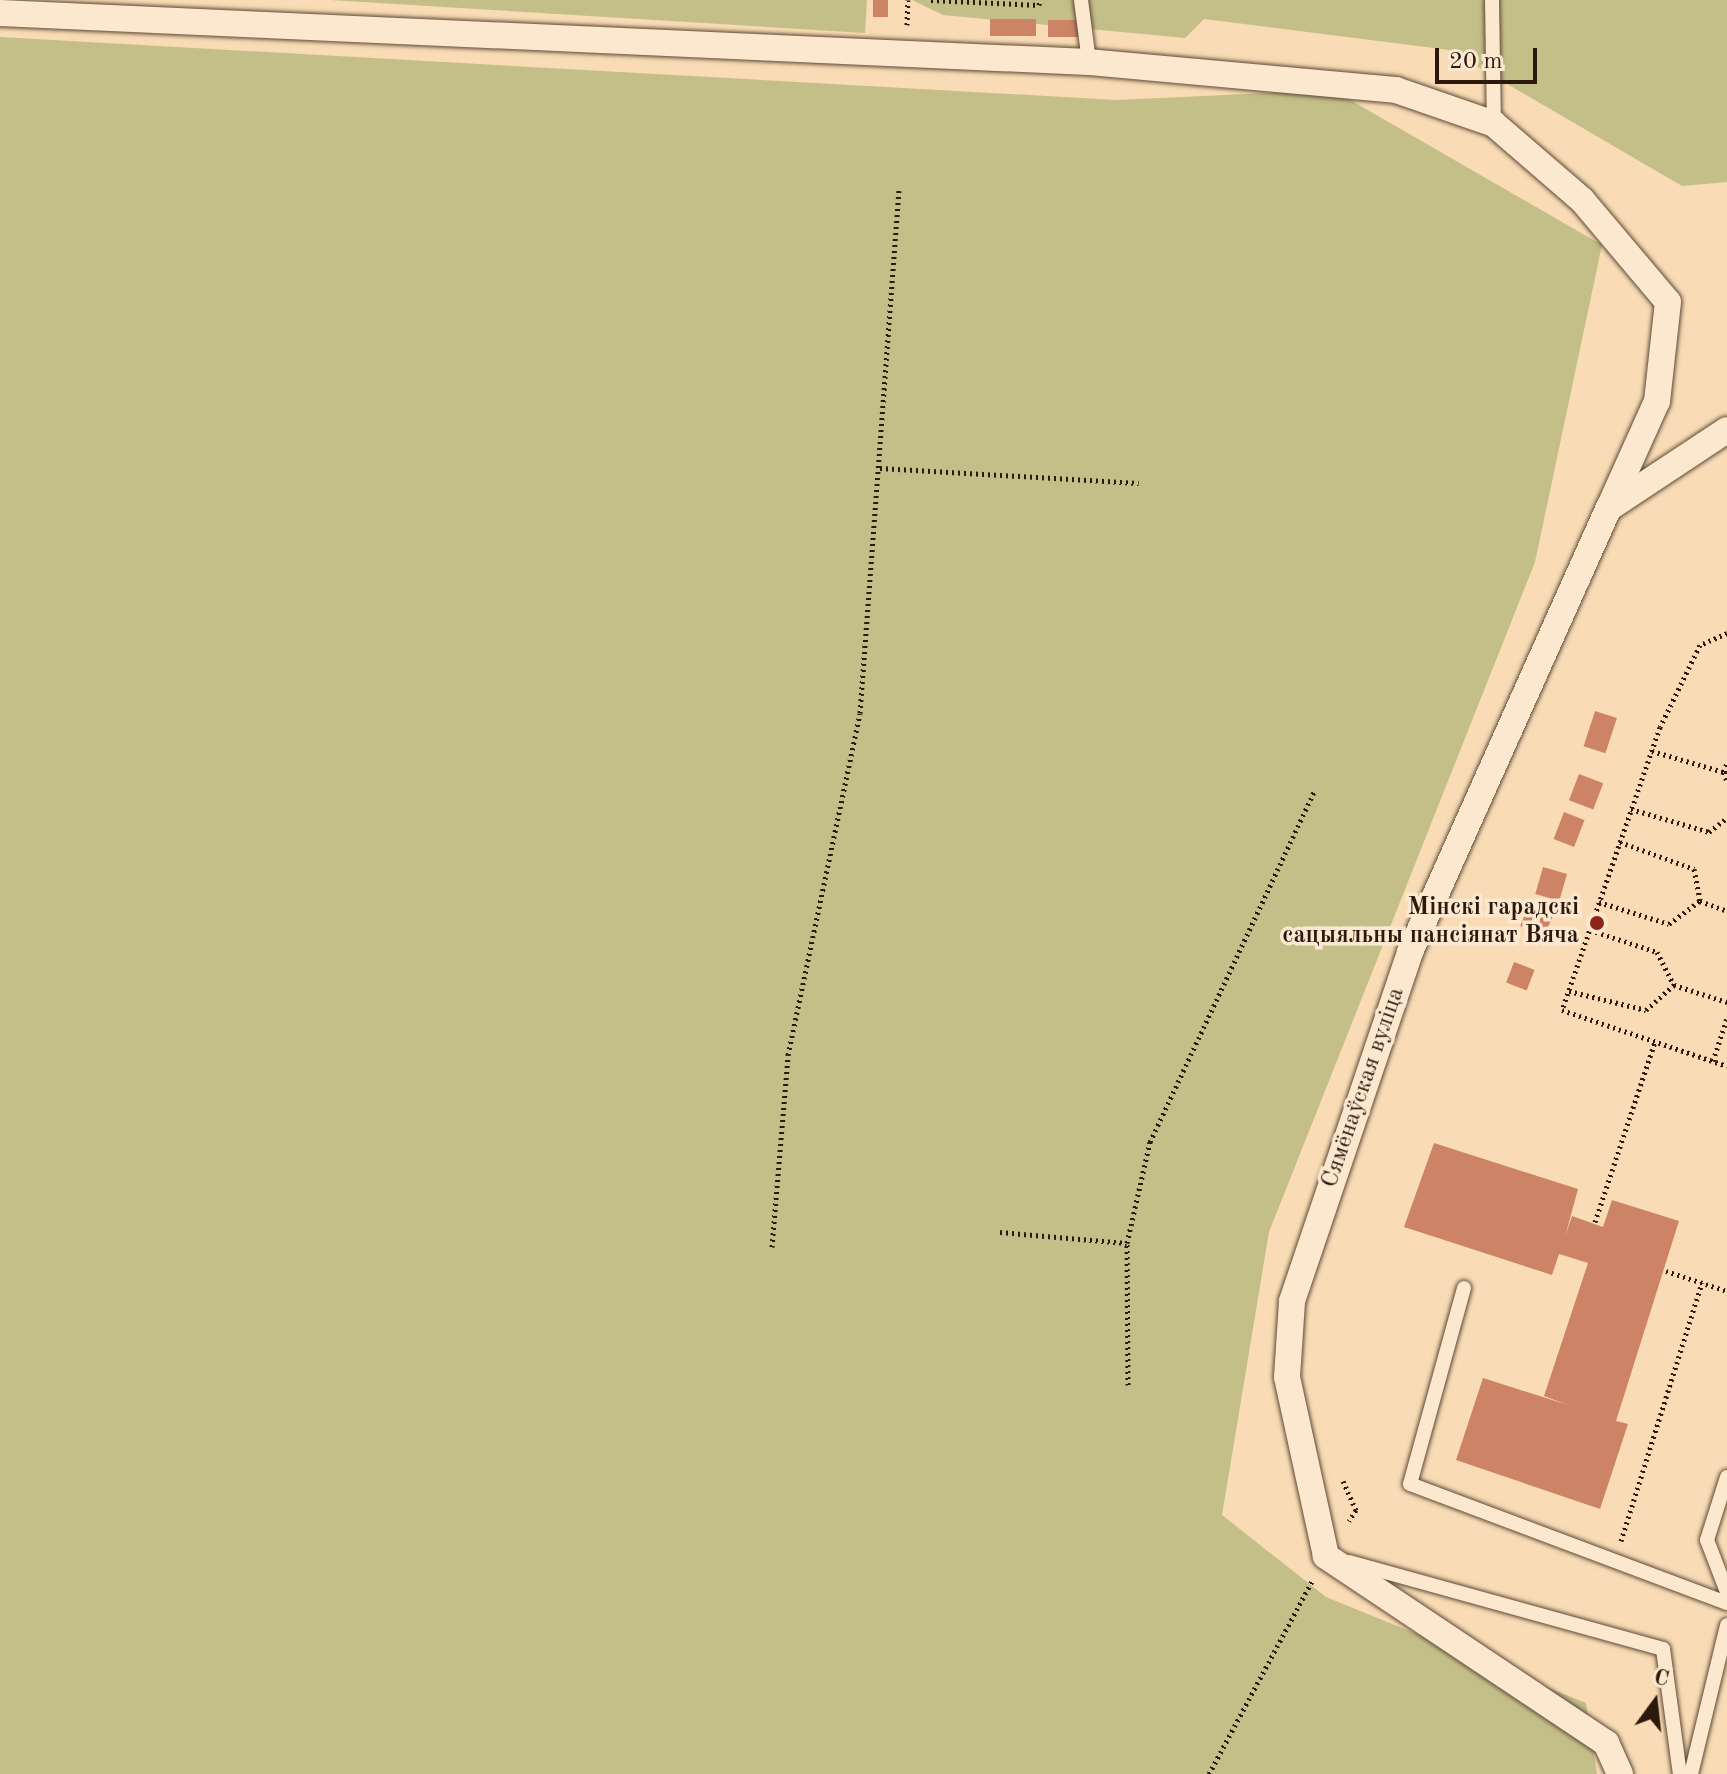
<!DOCTYPE html>
<meta charset="utf-8">
<style>
body{margin:0}
#map{position:relative;width:1727px;height:1774px;overflow:hidden;background:#f9dcb5;font-family:"Old Standard TT",serif}
div>[style]{position:absolute}
.green>*{inset:0;background:#c4bf89}
.building>*{inset:0;background:#cd8366;transform-origin:0 0}
.path>*{height:5px;margin-top:-2.5px;transform-origin:0;background:repeating-linear-gradient(90deg,#2c180d 0 2px,transparent 0 6px)}
.roads{filter:drop-shadow(0 0 2px #5f4937) drop-shadow(0 0 2px #5f4937)}
.lane>*{height:14px;margin:-7px;padding:0 7px;transform-origin:7px;border-radius:7px;background:#fbe8cf}
.street>*{height:26px;margin:-13px;padding:0 13px;transform-origin:13px;border-radius:13px;background:#fbe8cf}
.dots>*{width:22px;height:22px;translate:-50% -50%;box-sizing:border-box;border:4px solid #fbe8cf;border-radius:50%}
span{translate:-50% -50%;white-space:nowrap;text-align:center;line-height:1.15;-webkit-text-stroke:7px #fbe8cf;paint-order:stroke}
.poi-label{font-size:24px;color:#2c180d;font-weight:700}
.right{translate:-100% -50%;text-align:right}
.street-label{font-size:24px;color:#2c180d}
.north{position:absolute;left:1615px;top:1662px;width:80px;height:80px;-webkit-text-stroke:6px #fbe8cf;paint-order:stroke;rotate:15deg;font-size:22px;font-weight:700;line-height:32px;text-align:center;color:#2c180d}
.north::after{content:'';display:block;margin:auto;width:28px;height:36px;background:#2c180d;clip-path:polygon(50% 0,100% 100%,50% 72%,0 100%)}
.scale{position:absolute;left:1435px;top:48px;width:102px;height:36px;box-sizing:border-box;border:4px solid #2c180d;border-top:0;padding-left:10px;font-size:24px;line-height:28px;white-space:nowrap;color:#2c180d;-webkit-text-stroke:6px #fbe8cf;paint-order:stroke}
</style>
<div id="map">
<div class="green">
<div style="clip-path:polygon(330px 0,867px 0,865px 33px)"></div>
<div style="clip-path:polygon(912px 0,1727px 0,1727px 182px,1682px 186px,1449px 50px,1204px 19px,1185px 38px,943px 15px)"></div>
<div style="clip-path:polygon(0 37px,1117px 100px,1333px 90px,1602px 245px,1535px 562px,1269px 1232px,1222px 1515px,1326px 1597px,1586px 1703px,1597px 1774px,0 1774px)"></div>
</div>
<div class="building">
<div style="left:873px;top:0;width:15px;height:17px"></div>
<div style="left:990px;top:19px;width:46px;height:17px"></div>
<div style="left:1048px;top:20px;width:31px;height:17px"></div>
<div style="left:1595px;top:711px;width:23px;height:37px;rotate:18deg"></div>
<div style="left:1579px;top:774px;width:26px;height:28px;rotate:21deg"></div>
<div style="left:1564px;top:812px;width:22px;height:29px;rotate:21deg"></div>
<div style="left:1543px;top:867px;width:25px;height:28px;rotate:16deg"></div>
<div style="left:1530px;top:903px;width:26px;height:25px;rotate:23deg"></div>
<div style="left:1514px;top:962px;width:22px;height:22px;rotate:21deg"></div>
<div style="clip-path:polygon(1434px 1143px,1578px 1189px,1565px 1237px,1572px 1216px,1603px 1227px,1612px 1200px,1679px 1221px,1616px 1421px,1628px 1424px,1600px 1509px,1456px 1460px,1483px 1378px,1568px 1405px,1544px 1396px,1588px 1263px,1559px 1254px,1552px 1275px,1404px 1227px)"></div>
</div>
<div class="path">
<div style="left:931px;top:0;width:108px;rotate:2.7deg"></div>
<div style="left:1039px;top:5px;width:5px;rotate:-79deg"></div>
<div style="left:907px;top:25px;width:25px;rotate:-88deg"></div>
<div style="left:880px;top:468px;width:259px;rotate:3.3deg"></div>
<div style="left:1727px;top:633px;width:30px;rotate:156deg"></div>
<div style="left:1700px;top:645px;width:91px;rotate:116deg"></div>
<div style="left:1660px;top:727px;width:299px;rotate:109.1deg"></div>
<div style="left:1562px;top:1010px;width:174px;rotate:18.7deg"></div>
<div style="left:1652px;top:751px;width:75px;rotate:16.3deg"></div>
<div style="left:1724px;top:772px;width:10px;rotate:73deg"></div>
<div style="left:1724px;top:772px;width:9px;rotate:-72deg"></div>
<div style="left:1631px;top:809px;width:81px;rotate:16.4deg"></div>
<div style="left:1709px;top:832px;width:23px;rotate:-38deg"></div>
<div style="left:1620px;top:842px;width:79px;rotate:20deg"></div>
<div style="left:1694px;top:869px;width:33px;rotate:79deg"></div>
<div style="left:1700px;top:901px;width:29px;rotate:20deg"></div>
<div style="left:1599px;top:902px;width:73px;rotate:17.4deg"></div>
<div style="left:1669px;top:924px;width:39px;rotate:-37deg"></div>
<div style="left:1590px;top:930px;width:71px;rotate:18.2deg"></div>
<div style="left:1657px;top:952px;width:37px;rotate:63deg"></div>
<div style="left:1674px;top:985px;width:56px;rotate:17.8deg"></div>
<div style="left:1569px;top:991px;width:79px;rotate:13.9deg"></div>
<div style="left:1646px;top:1010px;width:38px;rotate:-42deg"></div>
<div style="left:1713px;top:1061px;width:45px;rotate:-72deg"></div>
<div style="left:1595px;top:1222px;width:190px;rotate:-71.6deg"></div>
<div style="left:1000px;top:1232px;width:127px;rotate:5deg"></div>
<div style="left:772px;top:1247px;width:193px;rotate:-85.2deg"></div>
<div style="left:788px;top:1055px;width:349px;rotate:-78.1deg"></div>
<div style="left:860px;top:713px;width:524px;rotate:-85.74deg"></div>
<div style="left:1666px;top:1271px;width:64px;rotate:18.2deg"></div>
<div style="left:1128px;top:1385px;width:142px;rotate:-90.4deg"></div>
<div style="left:1127px;top:1243px;width:104px;rotate:-77.2deg"></div>
<div style="left:1150px;top:1142px;width:387px;rotate:-64.9deg"></div>
<div style="left:1343px;top:1481px;width:32px;rotate:66deg"></div>
<div style="left:1356px;top:1510px;width:13px;rotate:122deg"></div>
<div style="left:1621px;top:1541px;width:271px;rotate:-72.6deg"></div>
<div style="left:1209px;top:1774px;width:219px;rotate:-61.9deg"></div>
</div>
<div class="roads">
<div class="lane">
<div style="left:1081px;top:0;width:63px;rotate:82.6deg"></div>
<div style="left:1492px;top:0;width:124px;rotate:89.1deg"></div>
<div style="left:1464px;top:1288px;width:203px;rotate:105.4deg"></div>
<div style="left:1410px;top:1484px;width:339px;rotate:20.6deg"></div>
<div style="left:1727px;top:1477px;width:66px;rotate:107.6deg"></div>
<div style="left:1707px;top:1540px;width:56px;rotate:69deg"></div>
<div style="left:1349px;top:1562px;width:326px;rotate:15.5deg"></div>
<div style="left:1663px;top:1649px;width:126px;rotate:82.3deg"></div>
<div style="left:1691px;top:1774px;width:153px;rotate:-76.4deg"></div>
</div>
<div class="street">
<div style="left:0;top:13px;width:1090px;rotate:2.58deg"></div>
<div style="left:1089px;top:62px;width:308px;rotate:5.2deg"></div>
<div style="left:1396px;top:90px;width:104px;rotate:19.1deg"></div>
<div style="left:1494px;top:124px;width:116px;rotate:40.8deg"></div>
<div style="left:1582px;top:200px;width:133px;rotate:49.9deg"></div>
<div style="left:1668px;top:302px;width:100px;rotate:96.3deg"></div>
<div style="left:1657px;top:401px;width:117px;rotate:114.2deg"></div>
<div style="left:1620px;top:1774px;width:34px;rotate:-114deg"></div>
<div style="left:1606px;top:1743px;width:337px;rotate:-146.3deg"></div>
<div style="left:1326px;top:1556px;width:183px;rotate:-102.3deg"></div>
<div style="left:1287px;top:1377px;width:76px;rotate:-86.2deg"></div>
<div style="left:1292px;top:1301px;width:368px;rotate:-71.3deg"></div>
<div style="left:1410px;top:952px;width:487px;rotate:-65.9deg"></div>
<div style="left:1609px;top:508px;width:141px;rotate:-33.5deg"></div>
</div>
</div>
<div class="dots">
<div style="left:1597px;top:923px;background:#8f2418"></div>
</div>
<div class="poi-label">
<span class="right" style="left:1579px;top:923px">Мінскі гарадскі<br>сацыяльны пансіянат Вяча</span>
</div>
<div class="street-label">
<span style="left:1364px;top:1088px;rotate:-71deg">Сямёнаўская вуліца</span>
</div>
<div class="north">С</div>
<div class="scale">20 m</div>
</div>
